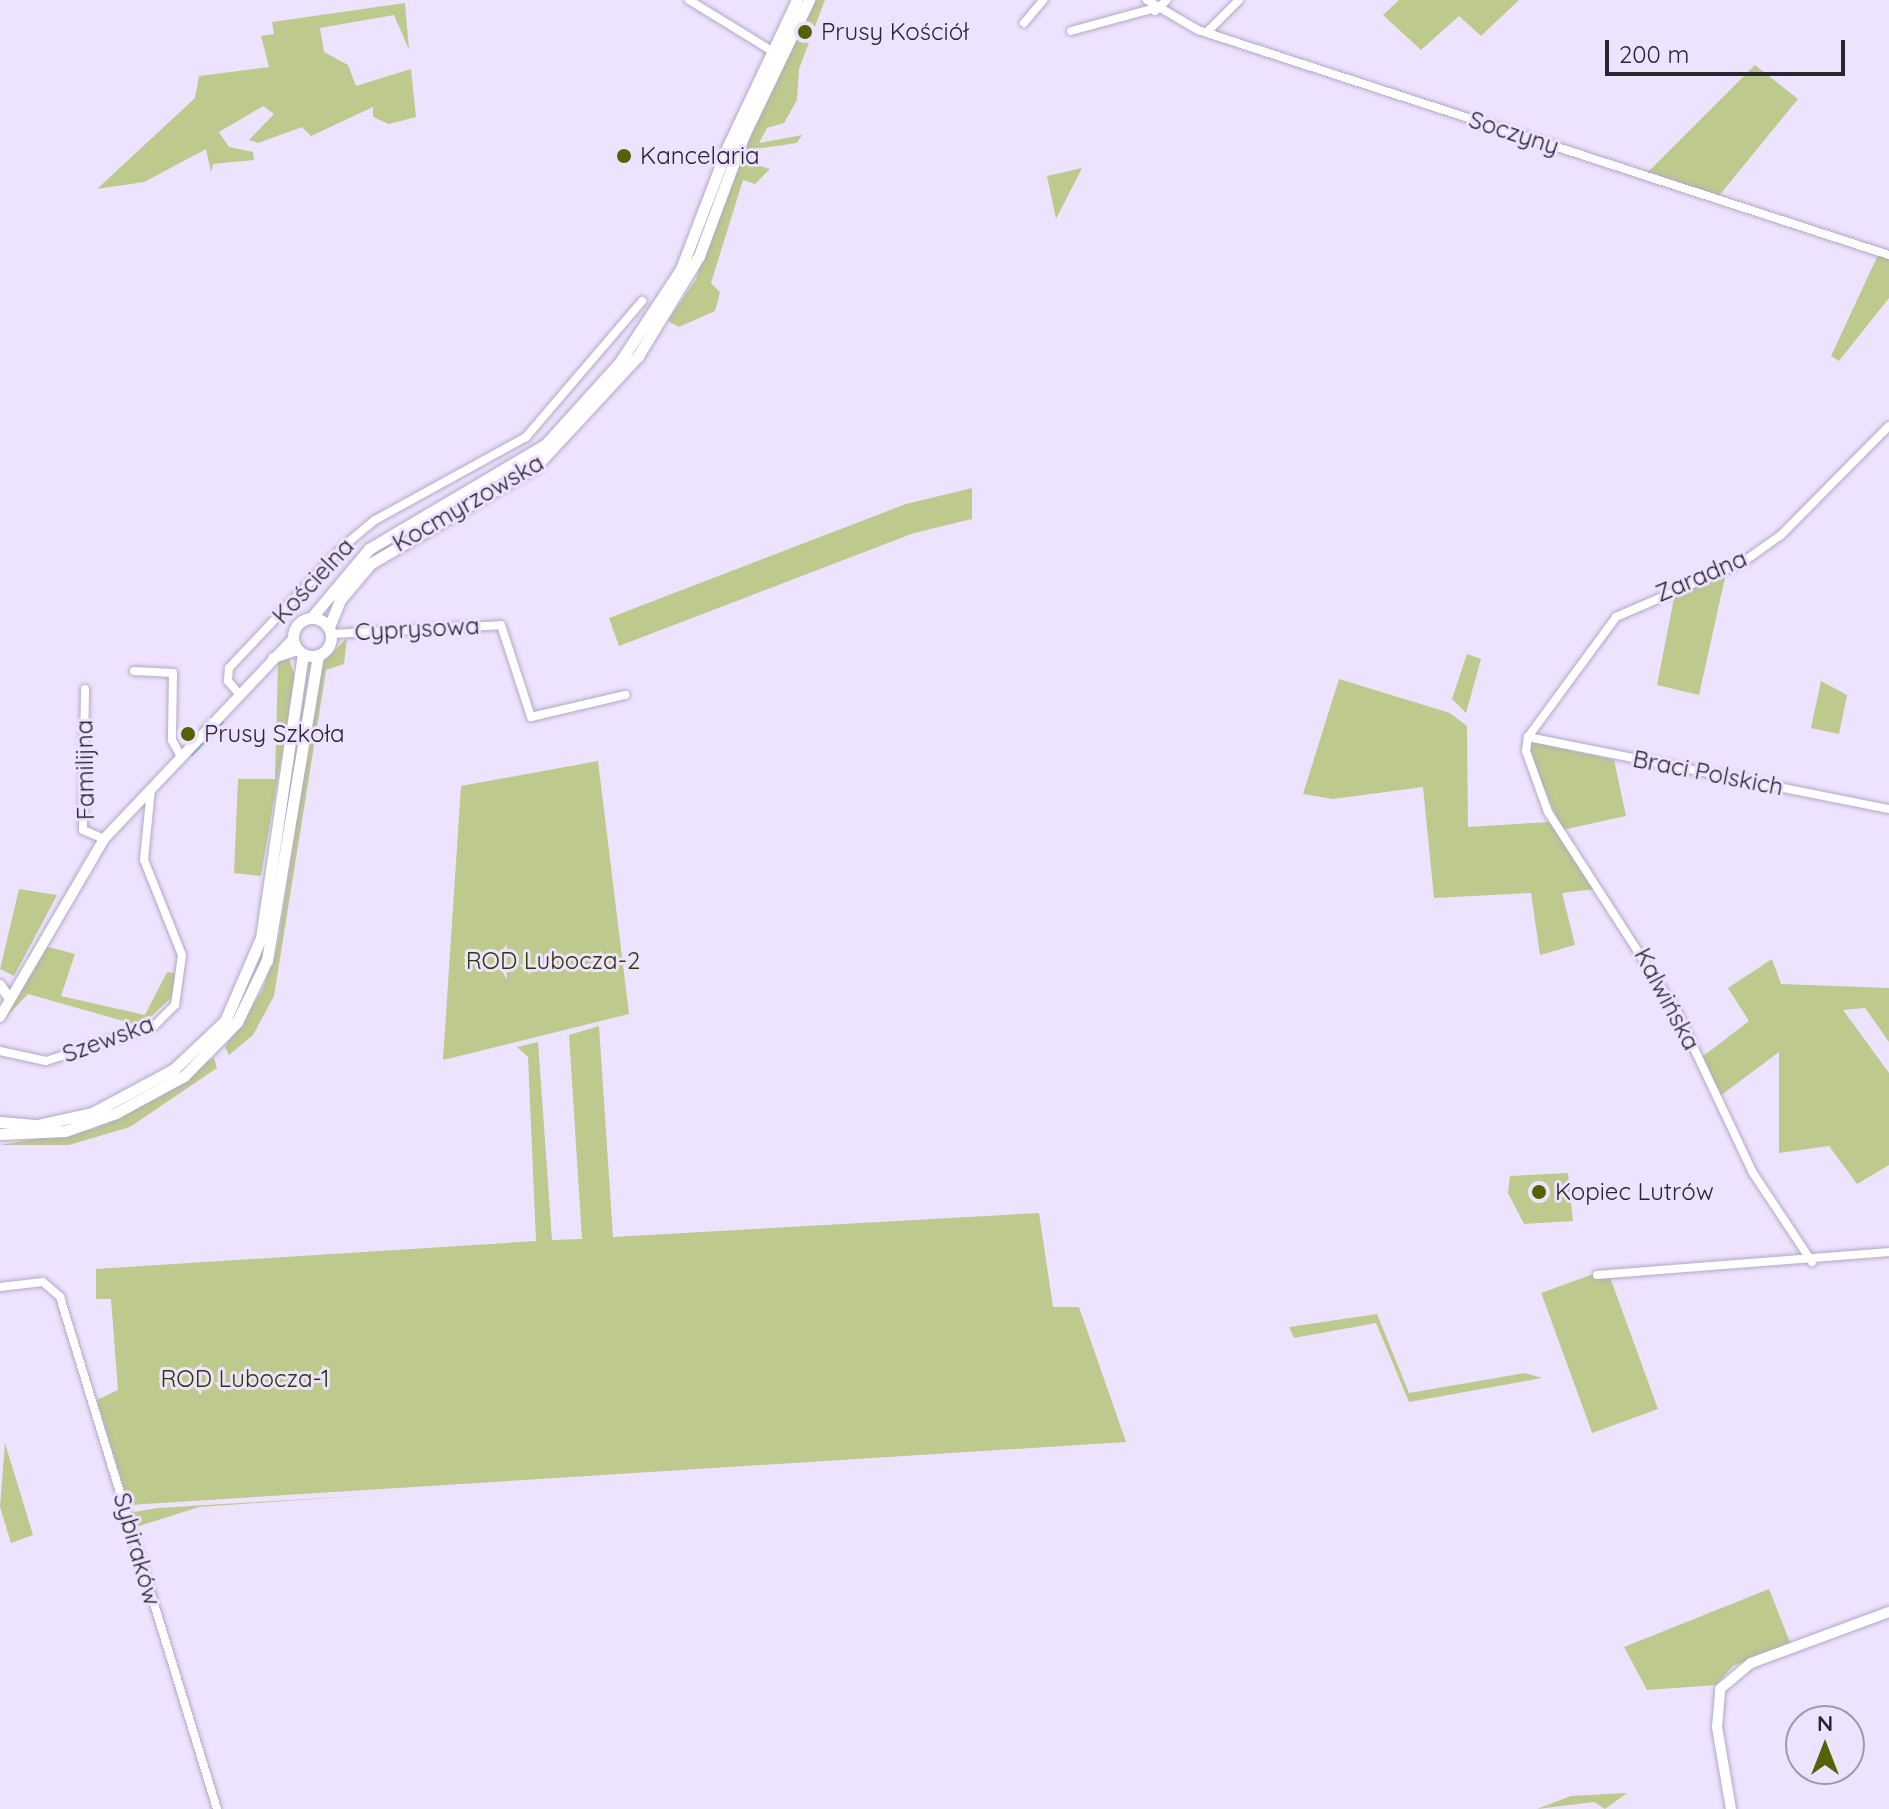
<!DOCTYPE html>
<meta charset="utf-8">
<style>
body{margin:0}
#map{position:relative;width:1889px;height:1809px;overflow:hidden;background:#eee3ff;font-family:Quicksand,sans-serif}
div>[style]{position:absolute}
.green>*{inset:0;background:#bdc98d;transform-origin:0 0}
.stream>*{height:2px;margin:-1px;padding:0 1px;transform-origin:1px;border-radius:1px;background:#58b2b7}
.roads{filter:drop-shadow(0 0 2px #b4a9c4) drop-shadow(0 0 2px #b4a9c4)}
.minor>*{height:8px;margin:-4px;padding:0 4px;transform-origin:4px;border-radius:4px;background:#fff}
.tertiary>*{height:10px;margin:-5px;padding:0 5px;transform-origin:5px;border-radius:5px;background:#fff}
.secondary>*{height:11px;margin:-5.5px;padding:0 5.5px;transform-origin:5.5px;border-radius:5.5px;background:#fff}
.secondary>.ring{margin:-5.5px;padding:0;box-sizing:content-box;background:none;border:11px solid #fff;border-radius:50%}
.dots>*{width:22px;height:22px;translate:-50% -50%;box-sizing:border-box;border:4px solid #eee3ff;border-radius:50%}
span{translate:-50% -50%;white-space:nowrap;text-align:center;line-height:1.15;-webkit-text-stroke:6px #eee3ff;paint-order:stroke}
.poi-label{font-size:24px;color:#2a2630}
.left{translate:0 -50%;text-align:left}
.street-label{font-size:24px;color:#2a2630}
.park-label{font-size:24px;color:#313805}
.north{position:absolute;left:1785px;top:1705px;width:80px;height:80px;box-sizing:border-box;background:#eee3ff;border:2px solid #a097ac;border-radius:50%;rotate:0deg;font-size:22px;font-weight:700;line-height:32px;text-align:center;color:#2a2630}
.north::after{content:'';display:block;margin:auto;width:28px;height:36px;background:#546205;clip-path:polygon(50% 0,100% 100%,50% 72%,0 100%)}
.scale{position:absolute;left:1605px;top:40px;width:240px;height:36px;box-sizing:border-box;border:4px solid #2a2630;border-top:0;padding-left:10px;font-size:24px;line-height:28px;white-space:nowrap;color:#2a2630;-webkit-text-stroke:6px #eee3ff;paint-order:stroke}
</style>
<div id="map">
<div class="green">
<div style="clip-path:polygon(815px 0,825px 0,799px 69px,797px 100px,784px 123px,767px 128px,759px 143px,802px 135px,797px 143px,754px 149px,750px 163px,770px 169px,755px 184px,743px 180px,711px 283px,720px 292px,715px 311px,679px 327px,668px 321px,696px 279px,731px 177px)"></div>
<div style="clip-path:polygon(1399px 0,1519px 0,1481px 36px,1459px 16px,1421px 50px,1383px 15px)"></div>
<div style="clip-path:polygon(405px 3px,409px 50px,394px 15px,320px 28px,324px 52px,348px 65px,356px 86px,411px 69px,416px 117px,389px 124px,373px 117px,373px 107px,311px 136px,302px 127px,258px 143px,249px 140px,274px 114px,263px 106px,219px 132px,229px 147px,253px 152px,254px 160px,213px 164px,211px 172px,206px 149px,144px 182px,97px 189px,195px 98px,199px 76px,269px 67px,261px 36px,274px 34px,272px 22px)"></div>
<div style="clip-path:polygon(1755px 65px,1798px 99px,1718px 197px,1647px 173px)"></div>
<div style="clip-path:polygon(1082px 168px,1056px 219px,1047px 176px)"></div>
<div style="clip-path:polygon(1878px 255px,1889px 259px,1889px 298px,1839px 361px,1831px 356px)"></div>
<div style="clip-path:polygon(972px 488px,972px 519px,914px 533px,619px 646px,609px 618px,906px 504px)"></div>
<div style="clip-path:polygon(1726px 573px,1699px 695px,1657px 685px,1675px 593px)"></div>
<div style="clip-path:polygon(347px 638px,344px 664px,326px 670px,274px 996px,253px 1035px,229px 1055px,225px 1047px,262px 991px,277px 949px,321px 664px)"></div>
<div style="clip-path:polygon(1467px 654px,1481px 659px,1466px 713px,1452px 699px)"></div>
<div style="clip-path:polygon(289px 659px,295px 677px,261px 876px,234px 873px,238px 779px,275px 779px,278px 662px)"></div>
<div style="clip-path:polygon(1339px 679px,1450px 713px,1467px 726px,1468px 827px,1549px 822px,1595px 889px,1562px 893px,1575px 945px,1540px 955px,1531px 893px,1434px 898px,1423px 787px,1333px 799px,1303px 794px)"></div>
<div style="clip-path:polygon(1821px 681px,1847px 695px,1839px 734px,1811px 728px)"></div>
<div style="clip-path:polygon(1532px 742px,1614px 760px,1626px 816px,1562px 830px,1528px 751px)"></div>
<div style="clip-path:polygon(598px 761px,629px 1014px,443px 1060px,461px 786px)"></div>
<div style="clip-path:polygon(19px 889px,57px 895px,14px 976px,0 969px)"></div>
<div style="clip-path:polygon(45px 946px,75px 954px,61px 996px,145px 1015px,167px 972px,180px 974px,175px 994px,141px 1026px,28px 994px,6px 1017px)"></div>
<div style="clip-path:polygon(1772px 959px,1781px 984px,1889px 988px,1889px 1042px,1865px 1008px,1843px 1010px,1889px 1073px,1889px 1165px,1857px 1184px,1829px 1146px,1779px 1153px,1779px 1052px,1720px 1096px,1702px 1057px,1749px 1021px,1728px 988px)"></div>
<div style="clip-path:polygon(599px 1026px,613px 1237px,1039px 1213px,1053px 1307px,1079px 1307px,1126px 1442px,129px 1505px,97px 1400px,118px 1390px,111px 1299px,96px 1299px,96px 1269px,536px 1241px,528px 1057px,517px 1047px,538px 1042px,552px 1240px,582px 1239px,569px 1035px)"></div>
<div style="clip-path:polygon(214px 1058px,217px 1068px,130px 1127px,69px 1145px,0 1145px,94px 1129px)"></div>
<div style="clip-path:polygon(1568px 1173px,1573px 1221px,1524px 1224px,1508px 1193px,1510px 1176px)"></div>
<div style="left:1607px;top:1269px;width:149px;height:70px;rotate:70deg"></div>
<div style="clip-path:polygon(1377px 1314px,1409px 1393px,1525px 1373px,1542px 1378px,1409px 1402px,1376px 1323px,1294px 1338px,1289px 1327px)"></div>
<div style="clip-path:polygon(5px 1443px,33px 1535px,11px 1543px,0 1507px)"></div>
<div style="clip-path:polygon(373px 1495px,199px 1507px,133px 1528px,128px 1513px,158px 1508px)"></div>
<div style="clip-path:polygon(1769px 1589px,1791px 1645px,1733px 1666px,1716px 1685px,1647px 1690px,1624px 1647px)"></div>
<div style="clip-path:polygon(1627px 1793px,1605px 1809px,1594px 1802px,1537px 1809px,1571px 1796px)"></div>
</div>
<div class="stream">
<div style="left:192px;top:755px;width:45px;rotate:-46.8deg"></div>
</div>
<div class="roads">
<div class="minor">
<div style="left:689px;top:0;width:97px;rotate:31.6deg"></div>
<div style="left:1147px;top:0;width:59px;rotate:30.5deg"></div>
<div style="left:1198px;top:30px;width:727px;rotate:18.04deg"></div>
<div style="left:1155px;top:11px;width:16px;rotate:-43deg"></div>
<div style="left:1024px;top:23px;width:30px;rotate:-50deg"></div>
<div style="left:1071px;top:31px;width:84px;rotate:-15.2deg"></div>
<div style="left:1207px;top:32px;width:45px;rotate:-45deg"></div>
<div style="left:331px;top:634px;width:170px;rotate:-3deg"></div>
<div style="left:501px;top:625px;width:97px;rotate:71.9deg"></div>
<div style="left:531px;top:717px;width:97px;rotate:-13.2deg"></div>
<div style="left:134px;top:671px;width:39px;rotate:3deg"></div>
<div style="left:173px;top:673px;width:67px;rotate:90.9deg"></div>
<div style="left:172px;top:740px;width:17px;rotate:62deg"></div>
<div style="left:85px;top:689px;width:141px;rotate:90.8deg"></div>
<div style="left:83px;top:830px;width:23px;rotate:23deg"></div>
<div style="left:239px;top:694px;width:17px;rotate:-130deg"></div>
<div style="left:228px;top:681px;width:13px;rotate:-86deg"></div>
<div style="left:229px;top:668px;width:169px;rotate:-46.7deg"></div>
<div style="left:345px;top:545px;width:39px;rotate:-40deg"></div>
<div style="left:375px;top:520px;width:172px;rotate:-28.8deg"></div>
<div style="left:526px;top:437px;width:179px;rotate:-49.5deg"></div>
<div style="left:1528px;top:737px;width:368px;rotate:11.3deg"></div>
<div style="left:0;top:1051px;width:47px;rotate:12.3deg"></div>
<div style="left:46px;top:1061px;width:114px;rotate:-18deg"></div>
<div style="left:154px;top:1026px;width:30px;rotate:-45deg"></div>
<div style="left:175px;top:1005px;width:50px;rotate:-82deg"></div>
<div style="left:182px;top:955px;width:102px;rotate:-111.8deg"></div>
<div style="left:144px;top:860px;width:71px;rotate:-84.4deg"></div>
<div style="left:1812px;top:1262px;width:107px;rotate:-123.5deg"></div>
<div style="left:1753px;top:1173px;width:178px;rotate:-115.3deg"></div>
<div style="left:1677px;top:1012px;width:238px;rotate:-122.8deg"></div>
<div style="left:1548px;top:812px;width:65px;rotate:-109.8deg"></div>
<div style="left:1526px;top:751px;width:14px;rotate:-82deg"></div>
<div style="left:1528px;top:737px;width:149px;rotate:-53.7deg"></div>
<div style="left:1616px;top:617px;width:138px;rotate:-23.4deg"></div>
<div style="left:1743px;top:562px;width:47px;rotate:-35.4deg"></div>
<div style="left:1781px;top:535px;width:153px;rotate:-45.3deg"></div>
<div style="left:1597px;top:1275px;width:293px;rotate:-4.5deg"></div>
<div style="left:0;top:1287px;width:43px;rotate:-6.6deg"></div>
<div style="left:43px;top:1282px;width:23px;rotate:41deg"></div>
<div style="left:60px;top:1297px;width:536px;rotate:72.95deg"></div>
</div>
<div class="tertiary">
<div style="left:273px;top:658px;width:26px;rotate:-18deg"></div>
<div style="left:0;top:985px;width:14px;rotate:54deg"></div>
<div style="left:0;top:1017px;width:206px;rotate:-59.7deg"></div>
<div style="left:104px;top:839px;width:275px;rotate:-46.6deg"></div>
<div style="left:1731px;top:1809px;width:83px;rotate:-99.7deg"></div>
<div style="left:1717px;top:1727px;width:38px;rotate:-85deg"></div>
<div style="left:1720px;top:1689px;width:40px;rotate:-40deg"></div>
<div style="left:1751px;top:1663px;width:147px;rotate:-20.3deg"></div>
</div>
<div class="secondary">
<div style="left:312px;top:617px;width:89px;rotate:-50deg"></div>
<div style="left:369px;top:549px;width:204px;rotate:-30.6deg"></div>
<div style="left:545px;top:445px;width:112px;rotate:-47.9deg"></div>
<div style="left:620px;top:362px;width:111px;rotate:-56.7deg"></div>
<div style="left:681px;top:269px;width:132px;rotate:-69.1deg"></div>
<div style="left:728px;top:146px;width:161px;rotate:-64.7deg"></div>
<div class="ring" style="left:293px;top:618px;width:27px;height:27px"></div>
<div style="left:329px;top:627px;width:29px;rotate:-68deg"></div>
<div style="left:340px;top:600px;width:47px;rotate:-50.2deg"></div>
<div style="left:370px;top:564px;width:193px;rotate:-30.6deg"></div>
<div style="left:536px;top:466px;width:150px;rotate:-47.2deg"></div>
<div style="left:638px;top:356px;width:117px;rotate:-58.6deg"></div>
<div style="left:699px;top:256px;width:129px;rotate:-69.6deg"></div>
<div style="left:744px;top:135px;width:150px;rotate:-64.3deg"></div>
<div style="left:0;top:1122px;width:37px;rotate:5deg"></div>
<div style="left:37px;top:1125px;width:56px;rotate:-12.3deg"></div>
<div style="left:92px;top:1113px;width:93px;rotate:-28.2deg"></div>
<div style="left:174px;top:1069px;width:70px;rotate:-43.3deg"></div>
<div style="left:225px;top:1021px;width:90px;rotate:-66.6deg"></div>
<div style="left:261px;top:938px;width:287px;rotate:-81.6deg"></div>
<div style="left:0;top:1134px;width:65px;rotate:-2.6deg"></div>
<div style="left:65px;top:1131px;width:54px;rotate:-19.4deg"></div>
<div style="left:116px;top:1113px;width:77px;rotate:-28.6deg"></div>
<div style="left:184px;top:1076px;width:76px;rotate:-45.5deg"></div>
<div style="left:237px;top:1022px;width:69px;rotate:-64.2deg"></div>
<div style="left:267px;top:960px;width:309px;rotate:-80.5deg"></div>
</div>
</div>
<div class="dots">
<div style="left:805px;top:32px;background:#546205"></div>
<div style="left:624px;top:156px;background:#546205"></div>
<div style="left:188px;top:734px;background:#546205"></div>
<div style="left:1539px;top:1192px;background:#546205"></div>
</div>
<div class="poi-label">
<span class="left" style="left:821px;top:32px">Prusy Kościół</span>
<span class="left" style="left:640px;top:156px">Kancelaria</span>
<span class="left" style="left:204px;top:734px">Prusy Szkoła</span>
<span class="left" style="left:1555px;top:1192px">Kopiec Lutrów</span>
</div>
<div class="street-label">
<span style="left:1514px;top:133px;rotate:18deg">Soczyny</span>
<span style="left:468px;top:503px;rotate:-30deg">Kocmyrzowska</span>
<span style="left:1701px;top:576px;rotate:-23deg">Zaradna</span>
<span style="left:313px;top:581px;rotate:-47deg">Kościelna</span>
<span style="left:417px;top:629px;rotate:-3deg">Cyprysowa</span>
<span style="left:85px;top:770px;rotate:-91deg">Familijna</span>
<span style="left:1708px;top:773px;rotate:11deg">Braci Polskich</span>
<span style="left:1667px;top:999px;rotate:62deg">Kalwińska</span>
<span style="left:108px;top:1039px;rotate:-20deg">Szewska</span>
<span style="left:137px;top:1549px;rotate:74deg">Sybiraków</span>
</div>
<div class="park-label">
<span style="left:553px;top:961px">ROD Lubocza-2</span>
<span style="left:245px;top:1379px">ROD Lubocza-1</span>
</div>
<div class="north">N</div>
<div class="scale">200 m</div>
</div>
